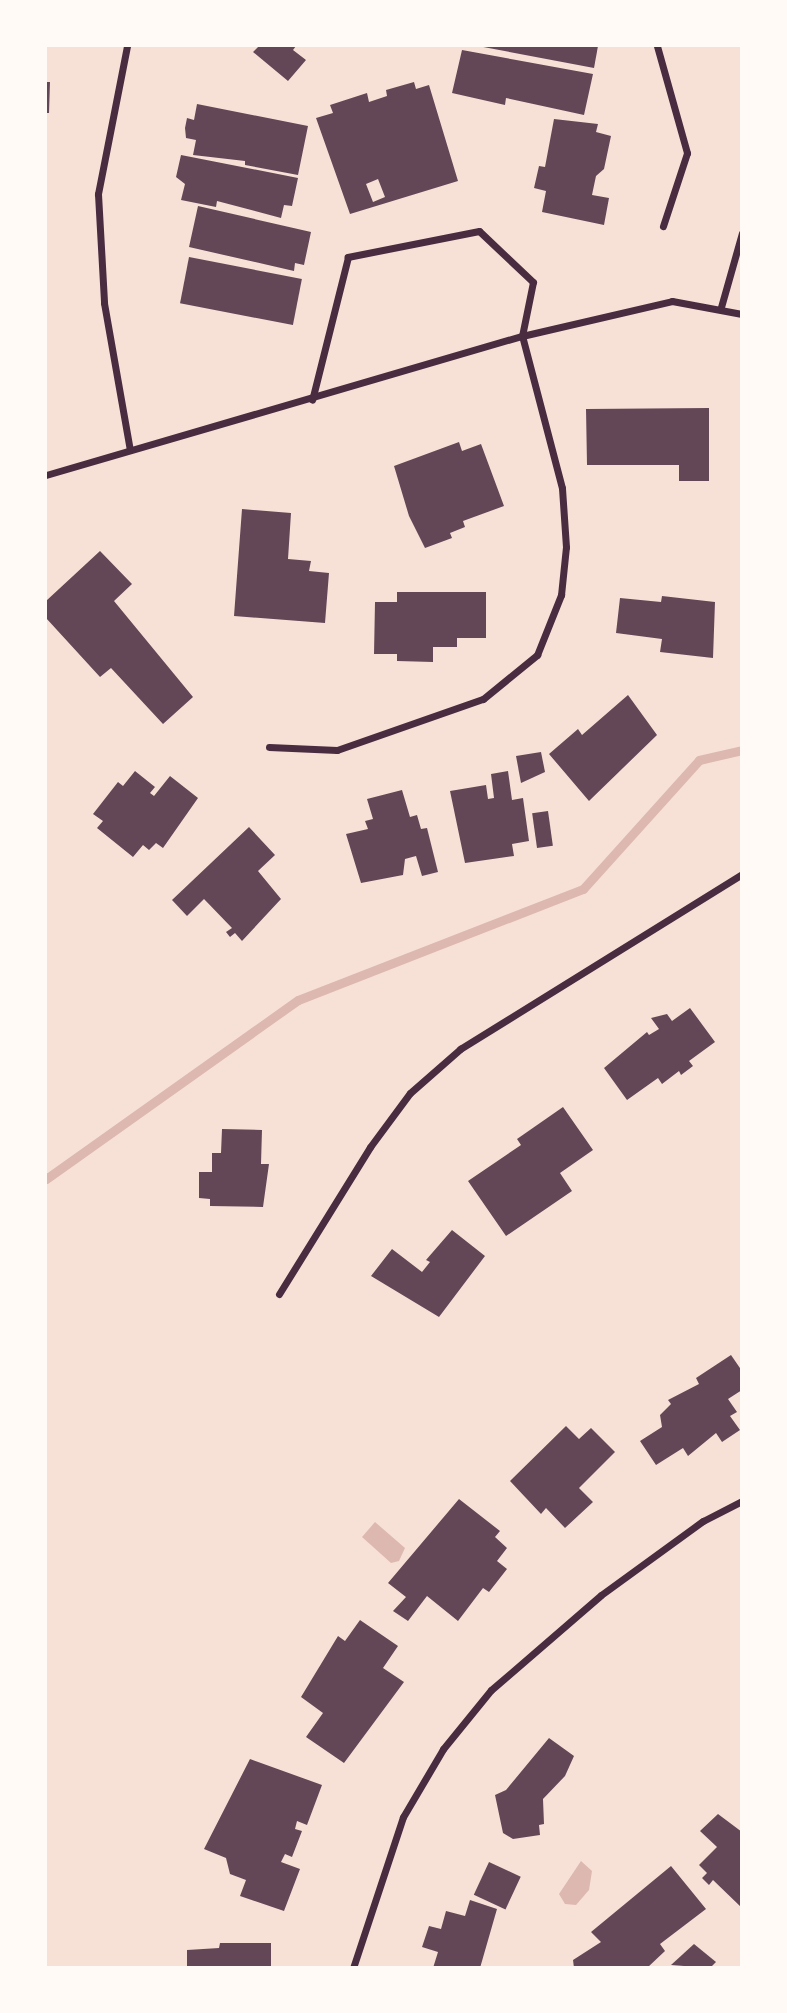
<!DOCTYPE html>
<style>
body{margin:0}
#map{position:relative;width:787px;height:2013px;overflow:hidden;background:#f7e1d7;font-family:"Roboto Condensed",sans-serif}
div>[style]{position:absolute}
.water>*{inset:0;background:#dcb8b0}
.stream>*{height:9px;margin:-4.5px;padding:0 4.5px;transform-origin:4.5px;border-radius:4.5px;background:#dcb8b0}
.building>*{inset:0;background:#644757;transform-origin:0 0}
.minor>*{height:7px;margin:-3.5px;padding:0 3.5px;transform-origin:3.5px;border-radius:3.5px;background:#4a2c40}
span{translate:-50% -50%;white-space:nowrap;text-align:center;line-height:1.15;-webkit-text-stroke:7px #fffaf5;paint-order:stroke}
.frame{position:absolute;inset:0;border:47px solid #fffaf5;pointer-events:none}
</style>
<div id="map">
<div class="water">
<div style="clip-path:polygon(375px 1522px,405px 1548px,399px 1561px,391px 1563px,362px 1537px)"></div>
<div style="clip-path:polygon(581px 1861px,592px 1871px,589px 1890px,576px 1905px,565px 1904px,559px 1894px)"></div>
</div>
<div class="stream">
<div style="left:46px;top:1179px;width:309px;rotate:-35.4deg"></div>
<div style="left:298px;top:1000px;width:306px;rotate:-21.3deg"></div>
<div style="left:583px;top:889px;width:173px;rotate:-48deg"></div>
<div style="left:699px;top:760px;width:44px;rotate:-13.1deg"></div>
</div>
<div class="building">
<div style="clip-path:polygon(259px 46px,296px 46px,293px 50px,306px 60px,288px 81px,253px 52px)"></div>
<div style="clip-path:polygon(478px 46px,598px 46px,594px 68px)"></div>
<div style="clip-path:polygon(462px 50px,593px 74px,584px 115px,506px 98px,505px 105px,452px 93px)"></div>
<div style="clip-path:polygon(46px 82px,50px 82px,49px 113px,46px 113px)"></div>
<div style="clip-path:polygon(evenodd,414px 82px,416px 89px,429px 85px,458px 181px,350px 214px,316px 118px,333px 113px,330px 105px,367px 93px,369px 102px,387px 96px,386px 90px,414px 82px,378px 179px,385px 197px,373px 202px,366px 184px,378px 179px)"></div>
<div style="clip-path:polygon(197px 104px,308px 126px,298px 175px,245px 165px,245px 161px,193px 155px,196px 140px,186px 138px,185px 128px,187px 118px,194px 120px)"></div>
<div style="clip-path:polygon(554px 119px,598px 124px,596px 132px,611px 136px,604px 169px,596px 176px,592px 195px,609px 198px,604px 225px,542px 212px,546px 191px,534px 188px,539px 166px,545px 167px)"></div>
<div style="clip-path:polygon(181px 155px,298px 178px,292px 206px,284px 205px,281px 218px,217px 201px,216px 207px,181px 200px,185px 184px,176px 177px)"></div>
<div style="clip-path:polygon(198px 206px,311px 232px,304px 265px,295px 263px,294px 271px,189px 247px)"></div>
<div style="left:189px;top:257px;width:115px;height:47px;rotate:11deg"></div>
<div style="clip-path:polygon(709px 408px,709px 481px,679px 481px,679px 465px,587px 465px,586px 409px)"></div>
<div style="clip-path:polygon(459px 442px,462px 451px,481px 444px,504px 506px,463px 521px,465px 527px,450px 533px,452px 538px,425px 548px,409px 516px,394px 466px)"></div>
<div style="clip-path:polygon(242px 509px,291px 513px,288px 559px,311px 561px,309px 571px,329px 573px,325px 623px,234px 616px)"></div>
<div style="clip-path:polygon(100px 551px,132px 584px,114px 601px,193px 697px,163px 724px,111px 668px,100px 677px,46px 618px,46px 601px)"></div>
<div style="clip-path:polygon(397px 592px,486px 592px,486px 638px,457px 638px,457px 647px,433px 647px,433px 662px,397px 661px,397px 654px,374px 654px,375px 602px,397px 602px)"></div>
<div style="clip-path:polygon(662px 596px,715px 602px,713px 658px,660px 652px,662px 639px,616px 633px,620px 598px,661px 602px)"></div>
<div style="clip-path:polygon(628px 695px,657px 735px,589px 801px,549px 754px,578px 729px,582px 735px)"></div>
<div style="clip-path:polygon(541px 752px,545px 772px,521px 783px,516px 756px)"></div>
<div style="clip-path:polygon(135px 771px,155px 787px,150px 793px,154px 796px,170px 776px,198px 798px,163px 848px,156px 843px,149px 850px,143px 845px,133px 857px,97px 828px,103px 821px,93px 814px,118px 782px,123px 786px)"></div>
<div style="clip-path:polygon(508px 771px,512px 800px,523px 798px,529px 841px,512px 844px,514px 856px,465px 863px,450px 791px,486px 785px,488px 799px,494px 798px,491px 774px)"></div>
<div style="clip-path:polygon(402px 790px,410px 817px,417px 815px,421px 829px,427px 828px,438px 872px,422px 876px,416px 856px,405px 859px,403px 875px,361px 883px,346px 834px,368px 829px,365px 821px,373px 819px,367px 799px)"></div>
<div style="left:548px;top:811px;width:35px;height:16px;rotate:82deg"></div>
<div style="clip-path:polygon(249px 827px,275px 855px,258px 871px,281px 899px,242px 941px,235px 933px,230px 937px,226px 932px,232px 928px,204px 899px,187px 916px,172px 900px)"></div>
<div style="clip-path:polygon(690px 1008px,715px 1042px,689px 1061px,693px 1066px,681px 1075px,679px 1071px,662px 1084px,658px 1078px,627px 1100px,604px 1068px,647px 1032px,649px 1035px,659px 1029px,651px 1018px,667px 1014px,672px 1021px)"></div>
<div style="clip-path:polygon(563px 1107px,593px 1150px,560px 1173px,572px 1191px,506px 1236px,468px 1181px,521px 1145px,517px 1139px)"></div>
<div style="clip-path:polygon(222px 1129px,262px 1130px,261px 1164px,269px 1164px,263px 1207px,210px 1206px,210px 1199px,199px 1198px,199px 1172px,212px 1172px,212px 1153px,221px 1153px)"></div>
<div style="clip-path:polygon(452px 1230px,485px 1256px,439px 1317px,371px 1276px,392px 1249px,422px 1272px,430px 1262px,426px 1260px)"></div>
<div style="clip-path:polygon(731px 1355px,742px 1371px,742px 1390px,728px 1399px,737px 1412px,730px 1416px,740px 1430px,722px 1442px,716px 1433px,688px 1456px,683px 1448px,656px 1465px,640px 1441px,662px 1427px,660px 1415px,671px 1404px,668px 1400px,699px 1384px,696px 1378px)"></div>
<div style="clip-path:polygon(566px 1426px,579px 1439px,591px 1428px,615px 1452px,579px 1488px,593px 1502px,565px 1528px,546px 1508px,541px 1514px,510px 1481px)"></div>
<div style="clip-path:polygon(459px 1499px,500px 1531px,495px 1537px,507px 1548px,497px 1561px,507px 1569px,489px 1592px,483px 1588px,458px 1621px,427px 1596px,408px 1621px,393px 1611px,406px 1597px,388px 1583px)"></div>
<div style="clip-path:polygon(360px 1620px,398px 1646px,383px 1668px,404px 1682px,344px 1763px,306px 1737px,323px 1713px,301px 1697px,338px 1636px,345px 1641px)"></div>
<div style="clip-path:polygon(549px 1738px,574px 1756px,565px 1776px,543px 1799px,544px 1824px,539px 1825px,540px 1835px,513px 1839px,503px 1833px,495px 1795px,506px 1790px)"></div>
<div style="clip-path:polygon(250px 1759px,322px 1785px,307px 1825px,297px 1821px,295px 1829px,302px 1831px,292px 1857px,285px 1854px,281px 1862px,300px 1869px,284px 1911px,240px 1896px,246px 1880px,230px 1874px,226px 1858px,204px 1849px)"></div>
<div style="clip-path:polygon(718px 1814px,742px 1832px,742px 1908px,713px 1880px,709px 1885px,702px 1878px,707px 1873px,699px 1865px,717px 1847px,700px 1831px)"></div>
<div style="left:489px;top:1862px;width:35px;height:36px;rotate:25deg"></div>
<div style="clip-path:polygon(671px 1866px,706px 1909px,660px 1944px,665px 1951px,647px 1968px,574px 1968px,573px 1960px,601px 1942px,591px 1932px)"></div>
<div style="clip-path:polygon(470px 1900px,497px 1909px,480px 1968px,433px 1968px,438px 1952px,422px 1947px,429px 1926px,441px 1929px,446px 1911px,465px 1916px)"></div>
<div style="clip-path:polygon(220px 1943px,271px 1943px,271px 1968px,187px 1968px,187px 1950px,219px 1948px)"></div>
<div style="clip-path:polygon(694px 1944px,716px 1962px,710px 1968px,671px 1965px)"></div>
</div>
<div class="minor">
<div style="left:127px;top:46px;width:151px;rotate:101.1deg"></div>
<div style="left:98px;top:194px;width:109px;rotate:86.8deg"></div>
<div style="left:104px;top:303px;width:149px;rotate:80deg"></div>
<div style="left:657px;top:46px;width:111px;rotate:74.3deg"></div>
<div style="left:687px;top:153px;width:77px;rotate:108.2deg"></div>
<div style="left:721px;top:307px;width:77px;rotate:-74.2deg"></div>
<div style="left:46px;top:475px;width:496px;rotate:-16.3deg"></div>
<div style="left:522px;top:336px;width:154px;rotate:-13.1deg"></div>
<div style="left:672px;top:301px;width:71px;rotate:10.5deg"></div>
<div style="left:269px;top:747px;width:68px;rotate:2.5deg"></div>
<div style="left:337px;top:750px;width:155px;rotate:-19.3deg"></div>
<div style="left:483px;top:699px;width:70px;rotate:-39.2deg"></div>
<div style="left:537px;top:655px;width:65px;rotate:-68.2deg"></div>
<div style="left:561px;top:595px;width:48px;rotate:-84.1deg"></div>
<div style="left:566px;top:547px;width:59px;rotate:-93.9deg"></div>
<div style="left:562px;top:488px;width:157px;rotate:-104.7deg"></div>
<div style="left:522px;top:336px;width:55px;rotate:-78.5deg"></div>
<div style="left:533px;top:282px;width:74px;rotate:-136.6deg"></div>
<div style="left:479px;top:231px;width:134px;rotate:168.8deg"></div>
<div style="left:348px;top:257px;width:147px;rotate:104.1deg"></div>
<div style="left:279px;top:1294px;width:173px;rotate:-58.2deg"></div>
<div style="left:370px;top:1147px;width:67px;rotate:-53.5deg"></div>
<div style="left:410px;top:1093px;width:67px;rotate:-41.3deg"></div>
<div style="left:460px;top:1049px;width:332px;rotate:-31.8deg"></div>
<div style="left:353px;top:1968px;width:159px;rotate:-71.7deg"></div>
<div style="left:403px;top:1817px;width:79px;rotate:-59.5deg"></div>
<div style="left:443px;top:1749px;width:76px;rotate:-50.9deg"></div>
<div style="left:491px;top:1690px;width:145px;rotate:-40.8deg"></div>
<div style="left:601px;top:1595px;width:126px;rotate:-36deg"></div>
<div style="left:703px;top:1521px;width:44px;rotate:-27.1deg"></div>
</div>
<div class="frame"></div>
</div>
